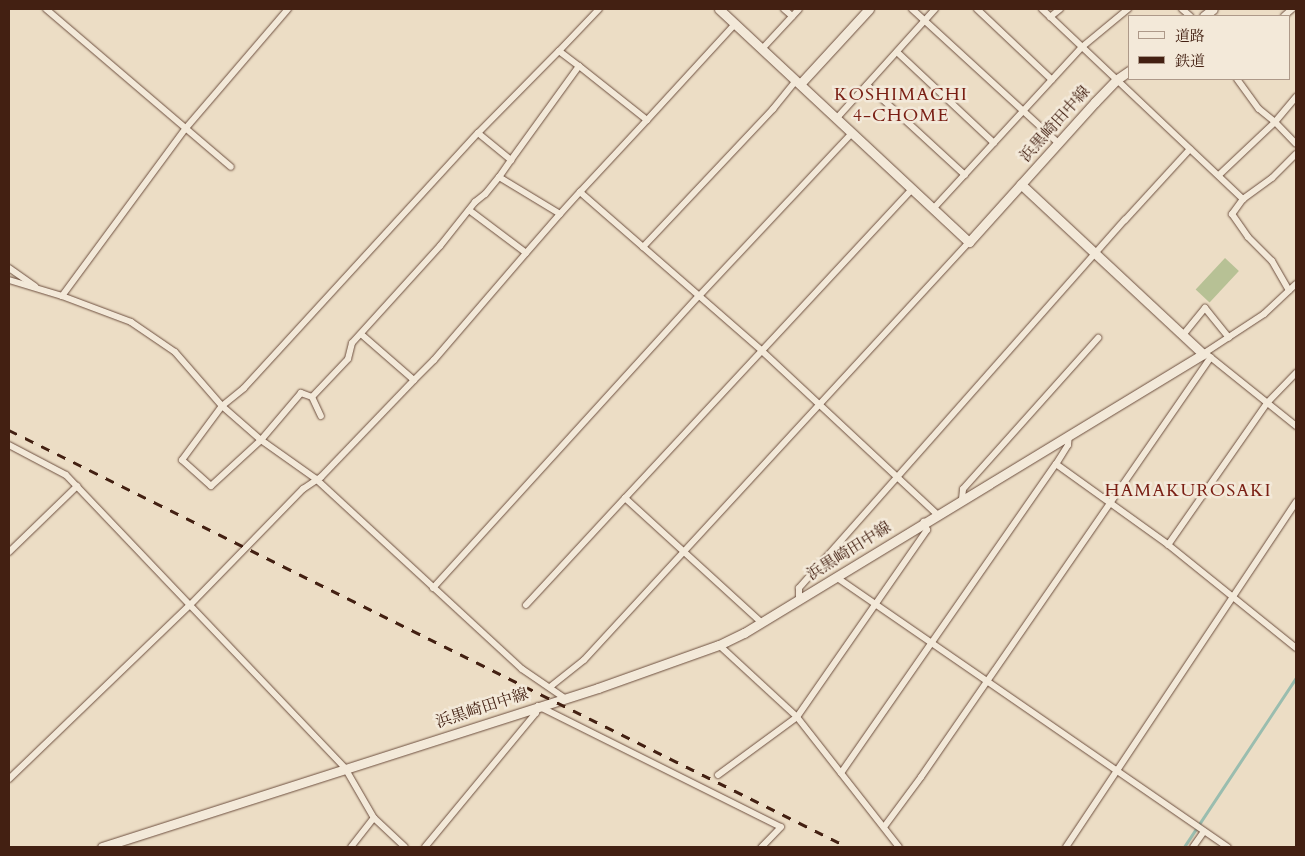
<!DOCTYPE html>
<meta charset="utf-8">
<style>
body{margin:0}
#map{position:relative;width:1305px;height:856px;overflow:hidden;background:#ecddc5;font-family:Cardo,"Noto Serif JP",serif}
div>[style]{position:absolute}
.green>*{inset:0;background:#b7c195;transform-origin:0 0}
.stream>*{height:2.5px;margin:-1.25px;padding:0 1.25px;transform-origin:1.25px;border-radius:1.25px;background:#9abdaf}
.roads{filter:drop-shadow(0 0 1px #6d4f3f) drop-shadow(0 0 1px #6d4f3f)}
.street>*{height:6px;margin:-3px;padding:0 3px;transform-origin:3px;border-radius:3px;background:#f3e9d9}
.secondary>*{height:9px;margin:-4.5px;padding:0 4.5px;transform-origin:4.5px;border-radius:4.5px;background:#f3e9d9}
.rail>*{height:2.5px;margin-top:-1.25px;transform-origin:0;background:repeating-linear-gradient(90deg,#432012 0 9px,transparent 0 18px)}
span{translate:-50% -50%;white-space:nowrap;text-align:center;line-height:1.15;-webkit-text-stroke:5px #f3e9d9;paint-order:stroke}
.street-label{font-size:16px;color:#432012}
.neighbourhood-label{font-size:18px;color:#7a1f14;letter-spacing:1px}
.frame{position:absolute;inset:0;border:10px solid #432012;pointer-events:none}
.legend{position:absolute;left:1128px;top:15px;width:162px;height:65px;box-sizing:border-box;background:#f3e9d9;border:1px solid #ad9989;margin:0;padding:6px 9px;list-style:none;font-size:15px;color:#432012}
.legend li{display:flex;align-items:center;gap:10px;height:25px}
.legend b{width:25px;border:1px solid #ad9989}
</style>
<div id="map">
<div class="green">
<div style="left:1225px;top:258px;width:19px;height:43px;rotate:43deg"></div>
</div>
<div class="stream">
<div style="left:1184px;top:847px;width:203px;rotate:-56.5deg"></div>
</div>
<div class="roads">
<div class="street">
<div style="left:46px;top:9px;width:243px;rotate:40.5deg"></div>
<div style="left:784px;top:9px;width:11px;rotate:41deg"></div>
<div style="left:912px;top:9px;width:198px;rotate:42.5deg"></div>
<div style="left:977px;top:9px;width:103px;rotate:43.4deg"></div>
<div style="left:1042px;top:9px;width:277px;rotate:43.4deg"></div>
<div style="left:1243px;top:199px;width:36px;rotate:-36deg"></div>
<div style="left:1272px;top:178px;width:34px;rotate:-45deg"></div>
<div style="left:1182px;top:9px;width:11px;rotate:41deg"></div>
<div style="left:1284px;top:16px;width:11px;rotate:-41deg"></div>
<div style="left:1050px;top:17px;width:13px;rotate:-39deg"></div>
<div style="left:762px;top:49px;width:54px;rotate:-47.2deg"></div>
<div style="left:559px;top:51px;width:58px;rotate:-46.4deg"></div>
<div style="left:897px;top:52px;width:133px;rotate:43.2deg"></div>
<div style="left:579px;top:66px;width:87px;rotate:38.5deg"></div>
<div style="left:647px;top:120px;width:98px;rotate:132.9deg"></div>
<div style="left:1237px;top:79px;width:37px;rotate:54deg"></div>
<div style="left:1259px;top:109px;width:21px;rotate:39deg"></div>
<div style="left:1275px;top:122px;width:30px;rotate:46deg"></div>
<div style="left:867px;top:85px;width:133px;rotate:42.6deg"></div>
<div style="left:836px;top:119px;width:148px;rotate:-48deg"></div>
<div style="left:647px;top:120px;width:130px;rotate:-47.5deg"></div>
<div style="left:478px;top:133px;width:43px;rotate:39.3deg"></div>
<div style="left:511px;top:160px;width:21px;rotate:125deg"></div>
<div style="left:499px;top:177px;width:22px;rotate:129deg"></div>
<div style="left:485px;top:194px;width:13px;rotate:141deg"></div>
<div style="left:475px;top:202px;width:56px;rotate:128.5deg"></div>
<div style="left:440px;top:246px;width:131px;rotate:132.2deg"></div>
<div style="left:352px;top:343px;width:16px;rotate:104deg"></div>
<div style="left:348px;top:359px;width:52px;rotate:133.5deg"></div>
<div style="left:312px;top:397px;width:12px;rotate:-160deg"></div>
<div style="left:301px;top:393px;width:62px;rotate:130.4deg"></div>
<div style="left:261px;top:440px;width:68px;rotate:137.4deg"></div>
<div style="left:211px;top:486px;width:39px;rotate:-138deg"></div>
<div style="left:182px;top:460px;width:67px;rotate:-53.5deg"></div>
<div style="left:222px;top:406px;width:28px;rotate:-39deg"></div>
<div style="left:244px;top:388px;width:346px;rotate:-47.5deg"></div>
<div style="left:478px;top:133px;width:115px;rotate:-45.4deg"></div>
<div style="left:559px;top:51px;width:25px;rotate:37deg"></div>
<div style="left:579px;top:66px;width:116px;rotate:125.9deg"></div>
<div style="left:1219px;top:175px;width:77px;rotate:-43.4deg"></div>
<div style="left:1275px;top:122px;width:33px;rotate:-50deg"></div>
<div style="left:499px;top:177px;width:71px;rotate:31.2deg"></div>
<div style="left:560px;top:214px;width:30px;rotate:-48deg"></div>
<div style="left:580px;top:192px;width:242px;rotate:41.1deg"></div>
<div style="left:762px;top:351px;width:239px;rotate:43deg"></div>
<div style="left:1243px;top:199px;width:19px;rotate:126deg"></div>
<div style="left:1232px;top:214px;width:28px;rotate:55deg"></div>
<div style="left:1248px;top:237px;width:34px;rotate:45deg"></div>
<div style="left:1272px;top:261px;width:34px;rotate:60deg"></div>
<div style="left:933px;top:209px;width:220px;rotate:-47.4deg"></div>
<div style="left:1082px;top:47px;width:60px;rotate:-39.6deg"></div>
<div style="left:469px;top:210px;width:71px;rotate:37deg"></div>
<div style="left:526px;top:253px;width:52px;rotate:-48.9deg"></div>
<div style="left:643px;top:247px;width:190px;rotate:-46.7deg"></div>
<div style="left:773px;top:109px;width:36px;rotate:-51deg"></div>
<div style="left:9px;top:268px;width:32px;rotate:35deg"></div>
<div style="left:9px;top:280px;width:55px;rotate:16.8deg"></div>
<div style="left:62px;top:296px;width:74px;rotate:20.6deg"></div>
<div style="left:131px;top:322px;width:53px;rotate:34.3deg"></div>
<div style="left:175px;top:352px;width:72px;rotate:49deg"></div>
<div style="left:222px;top:406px;width:52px;rotate:41.1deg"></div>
<div style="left:261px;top:440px;width:67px;rotate:35.3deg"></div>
<div style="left:316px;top:479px;width:280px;rotate:42.7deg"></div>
<div style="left:522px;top:669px;width:50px;rotate:34.3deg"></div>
<div style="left:62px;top:296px;width:209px;rotate:-53.6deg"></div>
<div style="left:186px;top:128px;width:157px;rotate:-49.4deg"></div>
<div style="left:361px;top:334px;width:70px;rotate:41deg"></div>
<div style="left:414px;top:380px;width:28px;rotate:-45deg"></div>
<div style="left:434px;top:360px;width:141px;rotate:-49.3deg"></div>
<div style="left:1183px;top:335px;width:35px;rotate:-51deg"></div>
<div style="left:1205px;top:308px;width:38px;rotate:51deg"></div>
<div style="left:1203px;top:354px;width:73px;rotate:-33.3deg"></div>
<div style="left:1264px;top:314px;width:44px;rotate:-43.2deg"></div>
<div style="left:1209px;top:356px;width:112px;rotate:38.8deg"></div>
<div style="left:312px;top:397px;width:21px;rotate:65deg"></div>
<div style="left:1069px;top:435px;width:10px;rotate:96deg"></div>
<div style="left:1068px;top:445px;width:22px;rotate:122deg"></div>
<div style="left:1056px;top:464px;width:135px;rotate:35.7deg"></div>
<div style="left:1166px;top:543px;width:167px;rotate:38.9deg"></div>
<div style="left:9px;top:445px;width:64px;rotate:27.8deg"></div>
<div style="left:66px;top:475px;width:405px;rotate:46.4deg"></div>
<div style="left:345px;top:768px;width:58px;rotate:59.9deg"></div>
<div style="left:374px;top:818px;width:42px;rotate:43.1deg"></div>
<div style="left:625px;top:498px;width:422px;rotate:-47.1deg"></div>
<div style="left:962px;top:499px;width:10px;rotate:-84deg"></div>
<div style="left:963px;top:489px;width:203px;rotate:-48.2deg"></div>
<div style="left:1168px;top:545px;width:173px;rotate:-55.1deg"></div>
<div style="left:1267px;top:403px;width:42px;rotate:-46deg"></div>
<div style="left:9px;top:552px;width:95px;rotate:-44.1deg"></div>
<div style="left:836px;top:577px;width:476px;rotate:34.6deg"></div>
<div style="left:433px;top:588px;width:395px;rotate:-47.7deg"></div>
<div style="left:699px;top:296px;width:224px;rotate:-46.8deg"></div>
<div style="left:799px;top:599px;width:11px;rotate:-90deg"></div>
<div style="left:799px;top:588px;width:492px;rotate:-48.5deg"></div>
<div style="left:1125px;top:220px;width:96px;rotate:-47.5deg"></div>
<div style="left:526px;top:605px;width:146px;rotate:-47.2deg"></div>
<div style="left:625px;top:498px;width:184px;rotate:42.4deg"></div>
<div style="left:719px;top:645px;width:106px;rotate:42.7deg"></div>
<div style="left:797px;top:717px;width:165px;rotate:51.9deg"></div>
<div style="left:550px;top:687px;width:43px;rotate:-38.5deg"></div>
<div style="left:584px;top:660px;width:568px;rotate:-47.35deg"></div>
<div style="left:841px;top:773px;width:376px;rotate:-55.2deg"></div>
<div style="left:718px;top:775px;width:98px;rotate:-36.3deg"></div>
<div style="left:797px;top:717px;width:228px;rotate:-55.2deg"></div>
<div style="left:927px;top:530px;width:9px;rotate:-111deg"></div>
<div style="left:9px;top:779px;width:252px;rotate:-43.9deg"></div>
<div style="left:191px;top:604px;width:161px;rotate:-45.8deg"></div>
<div style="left:303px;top:489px;width:22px;rotate:-34deg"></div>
<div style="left:321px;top:477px;width:134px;rotate:-46.2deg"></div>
<div style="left:884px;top:827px;width:62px;rotate:-53.5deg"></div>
<div style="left:921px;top:777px;width:510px;rotate:-55.38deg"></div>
<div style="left:351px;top:847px;width:37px;rotate:-52deg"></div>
<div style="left:425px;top:847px;width:174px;rotate:-50.4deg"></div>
<div style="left:536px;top:713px;width:7px;rotate:-74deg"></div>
<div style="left:538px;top:706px;width:271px;rotate:26.5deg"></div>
<div style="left:781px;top:827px;width:28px;rotate:134deg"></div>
<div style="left:1066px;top:847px;width:415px;rotate:-56.3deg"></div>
<div style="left:1193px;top:847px;width:19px;rotate:-55deg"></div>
</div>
<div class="secondary">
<div style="left:719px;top:9px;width:342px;rotate:43deg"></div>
<div style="left:969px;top:242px;width:188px;rotate:-48deg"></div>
<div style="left:1095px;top:102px;width:30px;rotate:-46deg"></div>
<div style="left:1116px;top:80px;width:16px;rotate:-35deg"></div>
<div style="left:1204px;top:16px;width:11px;rotate:-38deg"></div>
<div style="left:800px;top:84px;width:102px;rotate:-47.4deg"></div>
<div style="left:102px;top:847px;width:521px;rotate:-17.77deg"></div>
<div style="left:598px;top:688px;width:128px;rotate:-19.6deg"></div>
<div style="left:719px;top:645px;width:28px;rotate:-26deg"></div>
<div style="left:744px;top:633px;width:537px;rotate:-31.29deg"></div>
<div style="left:1203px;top:354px;width:249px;rotate:-137deg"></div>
</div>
</div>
<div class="rail">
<div style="left:9px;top:430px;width:937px;rotate:26.43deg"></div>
</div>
<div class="street-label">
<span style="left:1055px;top:124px;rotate:-48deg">浜黒崎田中線</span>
<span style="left:849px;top:551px;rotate:-32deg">浜黒崎田中線</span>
<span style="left:482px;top:708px;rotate:-18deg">浜黒崎田中線</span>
</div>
<div class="neighbourhood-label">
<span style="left:901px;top:106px">KOSHIMACHI<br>4-CHOME</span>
<span style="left:1188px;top:491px">HAMAKUROSAKI</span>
</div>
<div class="frame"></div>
<ul class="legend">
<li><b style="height:6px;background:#f3e9d9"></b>道路</li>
<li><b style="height:6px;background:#432012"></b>鉄道</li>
</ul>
</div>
